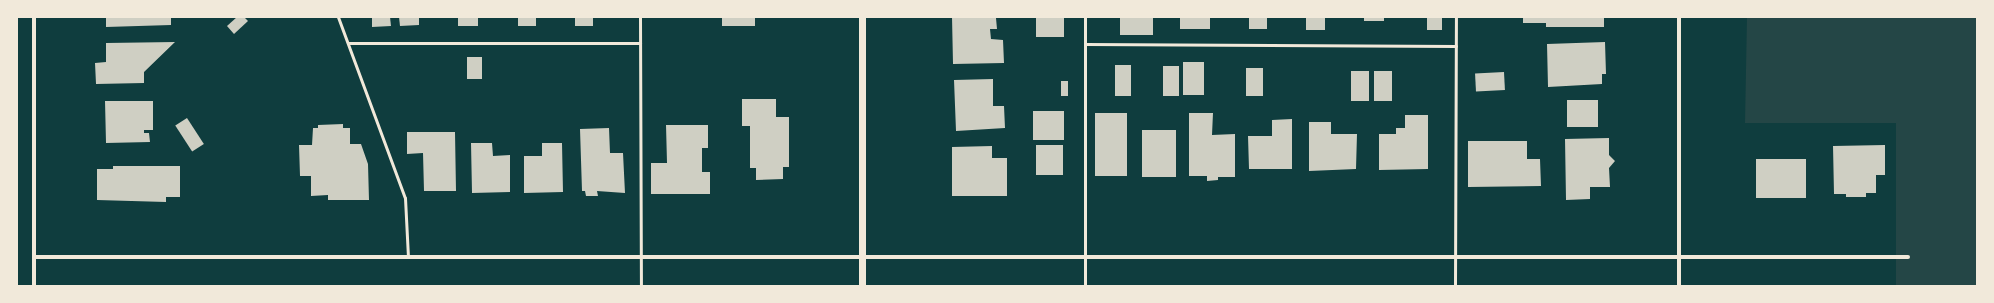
<!DOCTYPE html>
<style>
body{margin:0}
#map{position:relative;width:1994px;height:303px;overflow:hidden;background:#0f3d3e;font-family:"Sofia Sans Condensed",sans-serif}
div>[style]{position:absolute}
.green>*{inset:0;background:#244646}
.building>*{inset:0;background:#cfcfc3;transform-origin:0 0}
.service>*{height:3px;margin:-1.5px;padding:0 1.5px;transform-origin:1.5px;border-radius:1.5px;background:#f1e9da}
.minor>*{height:4px;margin:-2px;padding:0 2px;transform-origin:2px;border-radius:2px;background:#f1e9da}
.tertiary>*{height:7px;margin:-3.5px;padding:0 3.5px;transform-origin:3.5px;border-radius:3.5px;background:#f1e9da}
span{translate:-50% -50%;white-space:nowrap;text-align:center;line-height:1.15;-webkit-text-stroke:3px #f1e9da;paint-order:stroke}
.frame{position:absolute;inset:0;border:18px solid #f1e9da;pointer-events:none}
</style>
<div id="map">
<div class="green">
<div style="clip-path:polygon(1747px 17px,1977px 17px,1977px 286px,1896px 286px,1896px 123px,1745px 123px)"></div>
</div>
<div class="building">
<div style="clip-path:polygon(106px 17px,171px 17px,171px 25px,106px 27px)"></div>
<div style="clip-path:polygon(237px 17px,244px 17px,248px 21px,234px 34px,227px 26px)"></div>
<div style="clip-path:polygon(372px 17px,390px 17px,391px 26px,372px 27px)"></div>
<div style="clip-path:polygon(399px 17px,419px 17px,419px 25px,400px 26px)"></div>
<div style="left:458px;top:17px;width:20px;height:9px"></div>
<div style="left:518px;top:17px;width:18px;height:9px"></div>
<div style="left:575px;top:17px;width:18px;height:9px"></div>
<div style="left:722px;top:17px;width:33px;height:9px"></div>
<div style="clip-path:polygon(952px 17px,996px 18px,997px 29px,990px 29px,991px 39px,1003px 40px,1004px 63px,953px 64px)"></div>
<div style="left:1036px;top:17px;width:28px;height:20px"></div>
<div style="left:1120px;top:17px;width:33px;height:18px"></div>
<div style="left:1180px;top:17px;width:30px;height:12px"></div>
<div style="left:1249px;top:17px;width:18px;height:12px"></div>
<div style="left:1306px;top:17px;width:19px;height:13px"></div>
<div style="left:1364px;top:17px;width:20px;height:4px"></div>
<div style="left:1427px;top:17px;width:15px;height:13px"></div>
<div style="clip-path:polygon(1523px 17px,1604px 17px,1604px 27px,1546px 27px,1546px 23px,1523px 23px)"></div>
<div style="clip-path:polygon(175px 42px,144px 72px,144px 83px,96px 84px,95px 63px,106px 62px,106px 43px)"></div>
<div style="clip-path:polygon(1605px 42px,1606px 74px,1602px 74px,1602px 84px,1548px 87px,1547px 44px)"></div>
<div style="left:467px;top:57px;width:15px;height:22px"></div>
<div style="left:1183px;top:62px;width:21px;height:33px"></div>
<div style="left:1131px;top:65px;width:31px;height:16px;rotate:90deg"></div>
<div style="left:1163px;top:66px;width:16px;height:30px"></div>
<div style="left:1263px;top:68px;width:28px;height:17px;rotate:90deg"></div>
<div style="left:1351px;top:71px;width:18px;height:30px"></div>
<div style="left:1374px;top:71px;width:18px;height:30px"></div>
<div style="left:1504px;top:72px;width:18px;height:29px;rotate:87deg"></div>
<div style="clip-path:polygon(993px 79px,993px 106px,1004px 106px,1005px 128px,956px 131px,954px 80px)"></div>
<div style="left:1068px;top:81px;width:15px;height:7px;rotate:90deg"></div>
<div style="clip-path:polygon(742px 99px,776px 99px,776px 117px,789px 117px,789px 167px,783px 167px,783px 179px,756px 180px,756px 168px,750px 168px,750px 126px,742px 126px)"></div>
<div style="left:1567px;top:100px;width:31px;height:27px"></div>
<div style="clip-path:polygon(105px 101px,153px 101px,153px 130px,144px 130px,144px 133px,149px 133px,150px 142px,106px 143px)"></div>
<div style="left:1033px;top:111px;width:31px;height:29px"></div>
<div style="left:1095px;top:113px;width:32px;height:63px"></div>
<div style="clip-path:polygon(1189px 113px,1213px 113px,1212px 135px,1235px 134px,1235px 177px,1218px 177px,1218px 180px,1207px 181px,1207px 176px,1189px 176px)"></div>
<div style="clip-path:polygon(1405px 115px,1428px 115px,1428px 169px,1379px 170px,1379px 134px,1396px 134px,1396px 128px,1405px 128px)"></div>
<div style="left:187px;top:118px;width:31px;height:14px;rotate:57deg"></div>
<div style="clip-path:polygon(1292px 119px,1292px 169px,1249px 169px,1248px 136px,1272px 136px,1272px 120px)"></div>
<div style="clip-path:polygon(1309px 122px,1331px 122px,1331px 134px,1357px 134px,1356px 169px,1309px 171px)"></div>
<div style="clip-path:polygon(343px 124px,343px 128px,350px 128px,350px 144px,361px 144px,368px 164px,369px 200px,328px 200px,328px 195px,311px 196px,311px 176px,300px 176px,299px 145px,312px 145px,313px 128px,318px 128px,318px 125px)"></div>
<div style="clip-path:polygon(666px 125px,708px 125px,708px 148px,702px 148px,702px 172px,710px 172px,710px 194px,651px 194px,651px 163px,667px 163px)"></div>
<div style="clip-path:polygon(609px 128px,610px 153px,623px 153px,625px 193px,597px 191px,598px 196px,586px 196px,585px 191px,582px 191px,580px 129px)"></div>
<div style="left:1176px;top:130px;width:47px;height:34px;rotate:90deg"></div>
<div style="clip-path:polygon(407px 132px,455px 132px,456px 191px,424px 191px,423px 153px,407px 154px)"></div>
<div style="clip-path:polygon(1609px 138px,1609px 155px,1615px 161px,1609px 168px,1610px 187px,1590px 187px,1590px 199px,1566px 200px,1565px 139px)"></div>
<div style="clip-path:polygon(1468px 141px,1527px 141px,1527px 159px,1540px 159px,1541px 186px,1468px 187px)"></div>
<div style="clip-path:polygon(471px 143px,492px 143px,493px 156px,510px 155px,510px 192px,472px 193px)"></div>
<div style="clip-path:polygon(542px 143px,562px 143px,563px 192px,524px 193px,524px 156px,542px 156px)"></div>
<div style="left:1036px;top:145px;width:27px;height:30px"></div>
<div style="clip-path:polygon(1885px 145px,1885px 175px,1876px 175px,1876px 193px,1866px 193px,1866px 197px,1846px 197px,1846px 194px,1834px 194px,1833px 146px)"></div>
<div style="clip-path:polygon(992px 146px,992px 158px,1007px 158px,1007px 196px,952px 196px,952px 147px)"></div>
<div style="left:1806px;top:159px;width:39px;height:50px;rotate:90deg"></div>
<div style="clip-path:polygon(113px 166px,180px 166px,180px 197px,166px 197px,166px 202px,97px 200px,97px 169px,113px 169px)"></div>
</div>
<div class="service">
<div style="left:338px;top:17px;width:193px;rotate:69.7deg"></div>
<div style="left:405px;top:198px;width:59px;rotate:87.1deg"></div>
<div style="left:640px;top:17px;width:269px;rotate:89.8deg"></div>
<div style="left:348px;top:43px;width:292px"></div>
<div style="left:1085px;top:44px;width:371px;rotate:0.3deg"></div>
<div style="left:1085px;top:286px;width:269px;rotate:-90deg"></div>
<div style="left:1455px;top:286px;width:269px;rotate:-89.8deg"></div>
</div>
<div class="minor">
<div style="left:34px;top:17px;width:269px;rotate:90deg"></div>
<div style="left:1679px;top:17px;width:269px;rotate:90deg"></div>
<div style="left:34px;top:257px;width:1874px"></div>
</div>
<div class="tertiary">
<div style="left:862px;top:17px;width:269px;rotate:90deg"></div>
</div>
<div class="frame"></div>
</div>
